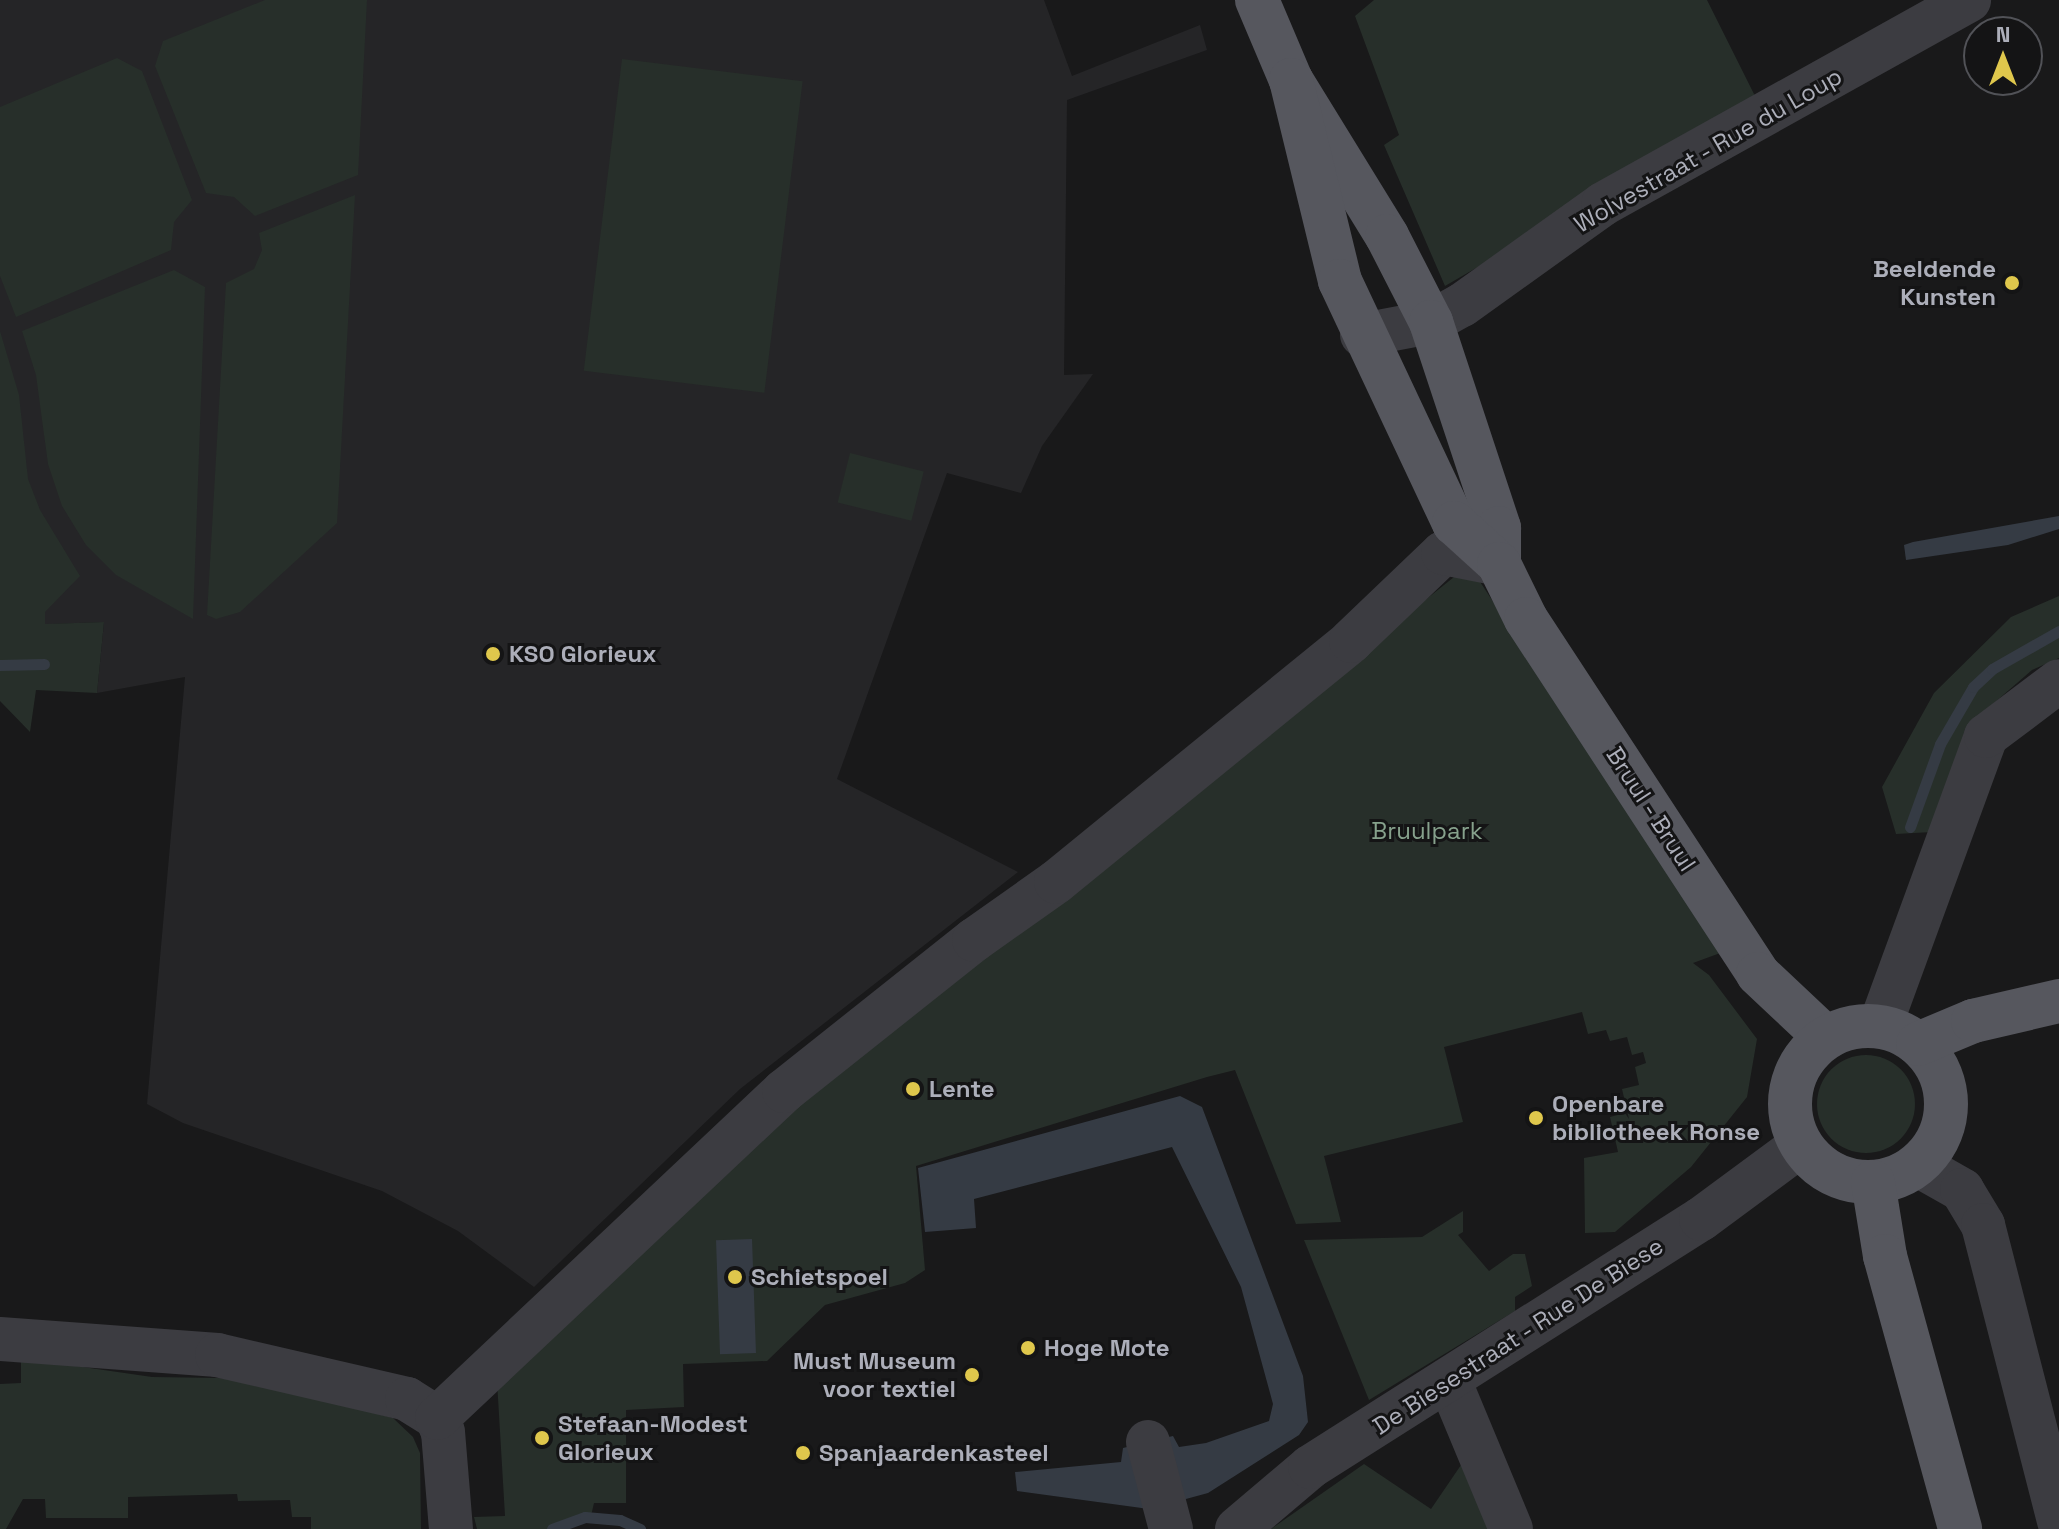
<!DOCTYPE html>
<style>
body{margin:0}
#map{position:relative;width:2059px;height:1529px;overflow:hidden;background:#19191a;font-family:"Space Grotesk",sans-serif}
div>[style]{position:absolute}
.built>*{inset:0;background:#252527}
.green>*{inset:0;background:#272f2a;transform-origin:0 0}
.round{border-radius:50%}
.water>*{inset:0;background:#353b44;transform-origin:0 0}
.stream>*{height:11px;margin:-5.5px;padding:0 5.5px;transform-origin:5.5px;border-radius:5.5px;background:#353b44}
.minor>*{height:44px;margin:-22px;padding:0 22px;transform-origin:22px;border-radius:22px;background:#3c3c41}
.major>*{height:44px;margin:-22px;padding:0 22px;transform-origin:22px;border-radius:22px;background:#56575e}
.major>.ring{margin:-22px;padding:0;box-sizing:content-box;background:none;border:44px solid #56575e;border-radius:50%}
.dots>*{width:22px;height:22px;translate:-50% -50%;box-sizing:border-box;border:4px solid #141415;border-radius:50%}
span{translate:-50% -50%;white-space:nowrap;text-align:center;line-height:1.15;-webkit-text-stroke:6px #141415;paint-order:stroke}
.street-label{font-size:24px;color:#acaeb9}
.poi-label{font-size:24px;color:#acaeb9;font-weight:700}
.right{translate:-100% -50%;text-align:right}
.left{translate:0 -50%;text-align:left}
.park-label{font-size:24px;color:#86a18c}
.north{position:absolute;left:1963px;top:16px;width:80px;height:80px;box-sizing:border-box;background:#141415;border:2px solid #515257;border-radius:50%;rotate:0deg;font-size:22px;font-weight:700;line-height:32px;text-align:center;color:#acaeb9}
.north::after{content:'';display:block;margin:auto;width:28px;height:36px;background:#dfc74c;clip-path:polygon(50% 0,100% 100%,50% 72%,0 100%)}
</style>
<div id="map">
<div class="built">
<div style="clip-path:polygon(0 0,1044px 0,1072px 76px,1200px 25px,1207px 50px,1067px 100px,1064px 375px,1093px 374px,1042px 446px,1021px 493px,947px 473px,837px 779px,1018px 872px,740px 1089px,534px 1287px,458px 1231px,382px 1191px,183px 1123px,147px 1104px,185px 677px,97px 693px,104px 622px,0 626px)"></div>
</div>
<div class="green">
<div style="clip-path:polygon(265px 0,367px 0,358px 175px,255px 216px,234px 197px,206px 193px,155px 66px,163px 41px)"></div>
<div style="clip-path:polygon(1374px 0,1707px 0,1759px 104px,1445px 286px,1384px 145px,1399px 135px,1355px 16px)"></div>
<div style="clip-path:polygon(117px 58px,142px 71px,192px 200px,174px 222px,171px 250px,16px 317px,0 276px,0 107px)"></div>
<div style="left:622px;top:59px;width:182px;height:314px;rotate:7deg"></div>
<div style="clip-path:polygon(355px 195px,337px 523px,240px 612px,216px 619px,207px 615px,226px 283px,254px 269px,262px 250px,259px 233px)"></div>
<div style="clip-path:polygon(174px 270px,205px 287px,193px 619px,116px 575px,86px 545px,62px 506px,48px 464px,36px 375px,22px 331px)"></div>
<div style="clip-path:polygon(0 331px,19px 395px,28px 479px,40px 510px,80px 576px,45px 612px,45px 624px,104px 622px,97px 693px,36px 690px,30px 732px,0 701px)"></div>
<div style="left:850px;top:453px;width:76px;height:51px;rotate:14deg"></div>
<div style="clip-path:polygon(1469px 565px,1723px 952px,1693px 963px,1709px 975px,1757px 1039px,1747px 1097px,1691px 1167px,1615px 1232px,1585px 1233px,1584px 1158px,1618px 1152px,1610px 1117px,1625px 1113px,1629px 1119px,1622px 1089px,1639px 1085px,1635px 1067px,1646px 1063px,1643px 1052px,1632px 1055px,1627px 1037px,1610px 1041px,1606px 1030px,1588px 1034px,1582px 1012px,1444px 1047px,1463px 1122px,1324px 1156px,1341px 1222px,1296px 1224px,1235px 1070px,1207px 1077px,916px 1166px,925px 1270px,905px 1283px,825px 1305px,767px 1361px,683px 1364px,684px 1407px,626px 1410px,626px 1503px,594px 1503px,590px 1520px,566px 1529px,477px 1529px,474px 1517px,505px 1516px,497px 1381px,807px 1095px)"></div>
<div style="clip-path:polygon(2059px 596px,2059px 658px,2032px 670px,1986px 710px,1932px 832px,1896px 834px,1882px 787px,1934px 693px,2011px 617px)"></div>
<div class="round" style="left:1817px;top:1055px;width:98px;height:98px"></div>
<div style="clip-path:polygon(1463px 1211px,1463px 1232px,1458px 1235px,1489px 1271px,1513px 1254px,1525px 1254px,1532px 1286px,1515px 1297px,1515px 1311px,1369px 1400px,1304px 1240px,1422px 1237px)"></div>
<div style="clip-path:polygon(21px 1358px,152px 1377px,220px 1378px,285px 1389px,393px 1418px,413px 1437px,420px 1453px,421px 1529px,311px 1529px,311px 1517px,292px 1517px,290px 1500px,238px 1501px,237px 1494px,128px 1497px,128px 1518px,46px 1518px,45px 1499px,23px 1499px,6px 1529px,0 1529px,0 1384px,21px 1383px)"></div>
<div style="clip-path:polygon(1364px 1464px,1431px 1509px,1461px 1465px,1494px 1529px,1271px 1529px)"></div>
</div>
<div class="water">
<div style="clip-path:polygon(2059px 516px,2059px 529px,2008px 545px,1906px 560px,1904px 545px,1913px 542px)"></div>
<div style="clip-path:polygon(1180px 1096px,1202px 1107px,1303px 1376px,1308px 1422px,1299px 1435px,1208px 1493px,1149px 1509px,1017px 1491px,1015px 1472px,1121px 1462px,1123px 1448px,1173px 1436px,1179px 1447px,1206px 1443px,1269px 1421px,1273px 1404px,1241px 1287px,1172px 1147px,974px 1199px,976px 1228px,925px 1232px,918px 1168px)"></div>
<div style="left:752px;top:1239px;width:114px;height:36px;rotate:88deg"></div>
</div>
<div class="stream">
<div style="left:0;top:665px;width:44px;rotate:-1.3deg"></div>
<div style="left:1910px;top:827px;width:88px;rotate:-70.1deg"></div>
<div style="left:1940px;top:744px;width:66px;rotate:-59.9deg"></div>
<div style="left:1973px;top:687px;width:26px;rotate:-43deg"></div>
<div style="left:1992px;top:669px;width:77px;rotate:-29.6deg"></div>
<div style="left:552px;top:1529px;width:35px;rotate:-20deg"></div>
<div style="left:585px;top:1517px;width:35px;rotate:5deg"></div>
<div style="left:620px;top:1520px;width:22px;rotate:24deg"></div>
</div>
<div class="minor">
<div style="left:1362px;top:335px;width:70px;rotate:-10.7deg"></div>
<div style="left:1431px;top:322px;width:35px;rotate:-29deg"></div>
<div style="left:1462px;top:305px;width:173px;rotate:-35.6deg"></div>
<div style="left:1603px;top:204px;width:419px;rotate:-29.1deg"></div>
<div style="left:1880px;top:1026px;width:309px;rotate:-69.9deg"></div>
<div style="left:1986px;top:736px;width:91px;rotate:-37deg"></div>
<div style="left:1918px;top:1165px;width:51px;rotate:29.6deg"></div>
<div style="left:1962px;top:1190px;width:41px;rotate:59deg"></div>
<div style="left:1983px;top:1225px;width:306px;rotate:75.6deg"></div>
<div style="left:0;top:1339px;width:218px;rotate:4.2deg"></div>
<div style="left:217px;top:1355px;width:195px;rotate:13deg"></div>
<div style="left:407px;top:1399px;width:36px;rotate:32deg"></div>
<div style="left:437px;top:1418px;width:15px;rotate:67deg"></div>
<div style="left:443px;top:1432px;width:97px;rotate:85.3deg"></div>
<div style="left:1449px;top:1380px;width:161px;rotate:67.4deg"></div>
<div style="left:437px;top:1418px;width:477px;rotate:-43.3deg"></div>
<div style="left:784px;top:1091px;width:243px;rotate:-38.5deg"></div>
<div style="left:974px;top:940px;width:100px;rotate:-35.3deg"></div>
<div style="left:1056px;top:882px;width:381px;rotate:-39.2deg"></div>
<div style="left:1351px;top:641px;width:127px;rotate:-43.7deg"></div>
<div style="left:1443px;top:553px;width:57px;rotate:11.1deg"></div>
<div style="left:1148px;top:1442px;width:90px;rotate:75.2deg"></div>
<div style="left:1237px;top:1529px;width:96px;rotate:-40.3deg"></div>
<div style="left:1310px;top:1467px;width:463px;rotate:-32.4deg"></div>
<div style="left:1701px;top:1219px;width:124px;rotate:-36.5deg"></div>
</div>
<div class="major">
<div style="left:1257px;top:0;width:87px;rotate:67deg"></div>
<div style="left:1291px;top:80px;width:183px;rotate:58.4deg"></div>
<div style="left:1387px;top:236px;width:97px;rotate:62.9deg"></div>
<div style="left:1431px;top:322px;width:217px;rotate:71.7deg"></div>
<div style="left:1499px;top:528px;width:36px;rotate:90deg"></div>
<div style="left:1291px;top:80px;width:207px;rotate:76.3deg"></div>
<div style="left:1340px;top:281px;width:268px;rotate:64.8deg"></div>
<div style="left:1454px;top:523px;width:61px;rotate:42.3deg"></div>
<div style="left:1499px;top:564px;width:61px;rotate:63.9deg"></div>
<div style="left:1526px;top:619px;width:424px;rotate:56.8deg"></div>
<div style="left:1758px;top:974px;width:92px;rotate:43.2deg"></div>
<div class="ring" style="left:1790px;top:1026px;width:112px;height:112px"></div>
<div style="left:1918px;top:1044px;width:60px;rotate:-22.7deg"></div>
<div style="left:1973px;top:1021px;width:88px;rotate:-13.1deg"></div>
<div style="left:1873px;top:1182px;width:75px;rotate:80.8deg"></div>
<div style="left:1885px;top:1256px;width:283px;rotate:74.6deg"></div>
</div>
<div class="dots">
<div style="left:2012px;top:283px;background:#dfc74c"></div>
<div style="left:493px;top:654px;background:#dfc74c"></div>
<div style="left:913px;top:1089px;background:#dfc74c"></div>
<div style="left:1536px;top:1118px;background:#dfc74c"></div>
<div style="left:735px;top:1277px;background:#dfc74c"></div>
<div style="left:1028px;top:1348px;background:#dfc74c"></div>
<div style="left:972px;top:1375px;background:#dfc74c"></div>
<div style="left:542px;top:1438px;background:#dfc74c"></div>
<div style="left:803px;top:1453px;background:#dfc74c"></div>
</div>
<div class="street-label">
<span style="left:1708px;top:150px;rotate:-30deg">Wolvestraat - Rue du Loup</span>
<span style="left:1651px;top:809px;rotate:57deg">Bruul - Bruul</span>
<span style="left:1518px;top:1336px;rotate:-33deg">De Biesestraat - Rue De Biese</span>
</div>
<div class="poi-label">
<span class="right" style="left:1996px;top:283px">Beeldende<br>Kunsten</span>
<span class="left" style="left:509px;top:654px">KSO Glorieux</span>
<span class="left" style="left:929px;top:1089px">Lente</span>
<span class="left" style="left:1552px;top:1118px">Openbare<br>bibliotheek Ronse</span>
<span class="left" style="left:751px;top:1277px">Schietspoel</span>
<span class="left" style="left:1044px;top:1348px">Hoge Mote</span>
<span class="right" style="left:956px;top:1375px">Must Museum<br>voor textiel</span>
<span class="left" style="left:558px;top:1438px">Stefaan-Modest<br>Glorieux</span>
<span class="left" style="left:819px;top:1453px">Spanjaardenkasteel</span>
</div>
<div class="park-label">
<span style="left:1427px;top:831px">Bruulpark</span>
</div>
<div class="north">N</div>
</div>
